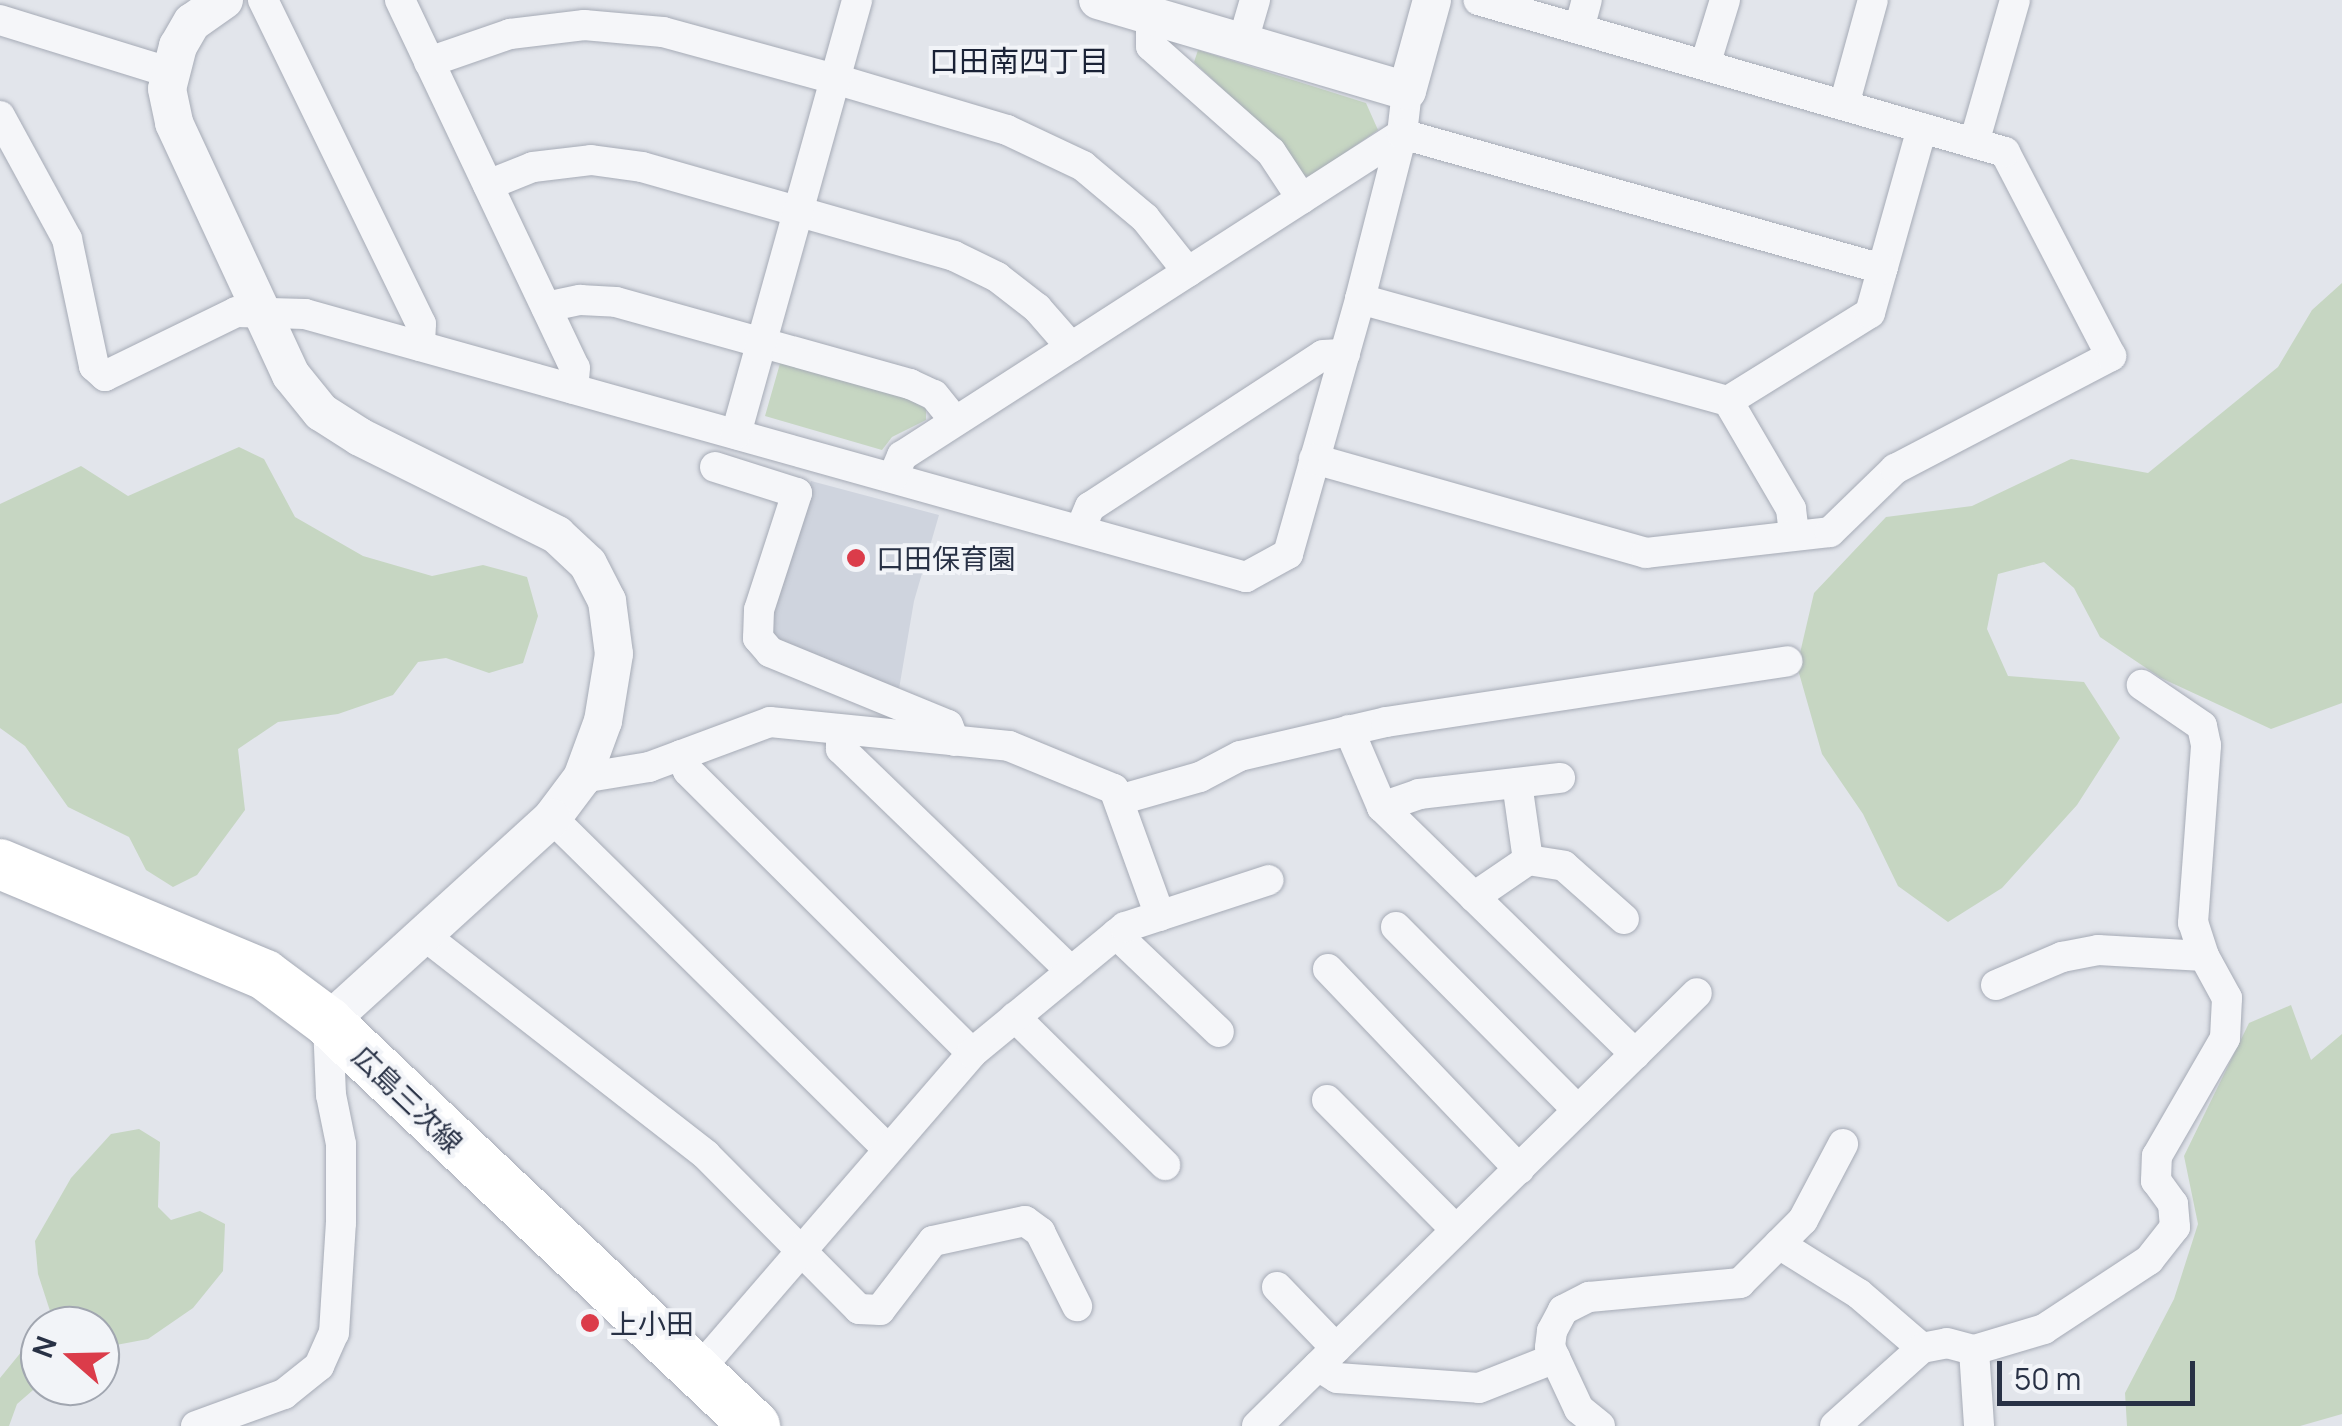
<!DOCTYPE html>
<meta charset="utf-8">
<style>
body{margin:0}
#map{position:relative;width:2342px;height:1426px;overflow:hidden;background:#e2e5eb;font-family:Manrope,"Noto Sans JP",sans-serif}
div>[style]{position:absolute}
.built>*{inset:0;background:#cfd4de}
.green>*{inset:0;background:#c6d6c2}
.roads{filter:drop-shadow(0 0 2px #a6abb6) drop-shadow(0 0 2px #a6abb6)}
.minor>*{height:30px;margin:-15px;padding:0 15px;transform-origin:15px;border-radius:15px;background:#f5f6f9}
.tertiary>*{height:38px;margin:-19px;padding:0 19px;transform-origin:19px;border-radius:19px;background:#f5f6f9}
.primary>*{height:50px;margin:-25px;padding:0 25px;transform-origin:25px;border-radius:25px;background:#fff}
.dots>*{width:28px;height:28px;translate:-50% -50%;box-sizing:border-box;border:5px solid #f2f4f8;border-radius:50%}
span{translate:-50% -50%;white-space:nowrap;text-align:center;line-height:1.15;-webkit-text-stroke:8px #f2f4f8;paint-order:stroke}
.poi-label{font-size:28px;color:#283145}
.left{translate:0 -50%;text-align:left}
.street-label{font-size:28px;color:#283145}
.neighbourhood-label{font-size:30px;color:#1a2236}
.north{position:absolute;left:20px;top:1306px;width:100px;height:100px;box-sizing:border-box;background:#f2f4f8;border:2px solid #a1a6b0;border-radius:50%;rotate:290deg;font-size:28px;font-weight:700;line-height:40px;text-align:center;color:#283145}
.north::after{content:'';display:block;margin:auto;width:35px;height:45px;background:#db3c4a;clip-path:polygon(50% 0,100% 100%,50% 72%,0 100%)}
.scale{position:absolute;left:1997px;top:1361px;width:198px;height:45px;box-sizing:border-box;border:5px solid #283145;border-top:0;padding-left:12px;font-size:30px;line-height:35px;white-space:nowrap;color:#283145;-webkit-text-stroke:8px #f2f4f8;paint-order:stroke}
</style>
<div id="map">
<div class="built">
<div style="clip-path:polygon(811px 481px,939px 515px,914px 601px,899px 689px,775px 640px,767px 626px,768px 607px)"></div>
</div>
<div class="green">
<div style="clip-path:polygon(1198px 50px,1366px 103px,1378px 130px,1310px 177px,1298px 174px,1263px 127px,1194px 62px)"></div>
<div style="clip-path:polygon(2342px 283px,2342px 703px,2271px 729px,2161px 678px,2100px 637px,2074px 588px,2044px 562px,1998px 574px,1987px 629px,2008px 676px,2084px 682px,2120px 738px,2077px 805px,2002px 888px,1948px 922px,1898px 886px,1863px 814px,1822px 754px,1797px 666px,1814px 593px,1886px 517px,1972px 506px,2071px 459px,2148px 473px,2278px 367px,2312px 310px)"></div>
<div style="clip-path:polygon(781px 360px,896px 391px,926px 409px,926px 420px,892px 437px,882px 450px,765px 416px)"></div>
<div style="clip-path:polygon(239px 447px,264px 459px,295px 517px,363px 556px,432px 576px,483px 565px,527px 577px,538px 616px,523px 663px,489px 673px,446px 658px,418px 662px,393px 695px,338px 714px,278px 722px,238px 749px,245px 810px,197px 875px,173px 887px,146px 870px,129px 837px,68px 807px,25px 746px,0 728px,0 504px,81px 466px,128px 496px)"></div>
<div style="clip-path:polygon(2291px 1005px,2311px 1060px,2342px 1034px,2342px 1414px,2300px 1426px,2127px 1426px,2125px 1393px,2174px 1299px,2198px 1224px,2184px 1156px,2249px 1023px)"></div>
<div style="clip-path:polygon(139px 1129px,160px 1142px,158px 1207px,171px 1220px,200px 1211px,225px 1224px,223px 1271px,193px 1308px,148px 1339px,100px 1348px,100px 1326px,42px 1326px,51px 1314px,38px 1274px,35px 1241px,71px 1178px,111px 1134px)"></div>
<div style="clip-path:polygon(40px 1329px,40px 1384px,17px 1404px,9px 1426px,0 1426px,0 1378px)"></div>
</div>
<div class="roads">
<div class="minor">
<div style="left:263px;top:0;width:360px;rotate:64deg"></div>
<div style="left:421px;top:324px;width:22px;rotate:93deg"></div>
<div style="left:400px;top:0;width:407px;rotate:64.6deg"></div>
<div style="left:575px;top:368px;width:21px;rotate:95deg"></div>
<div style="left:1151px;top:15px;width:31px;rotate:90deg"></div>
<div style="left:1151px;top:46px;width:160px;rotate:41.5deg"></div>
<div style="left:1271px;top:152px;width:56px;rotate:56.6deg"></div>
<div style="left:0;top:20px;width:179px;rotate:17.2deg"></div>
<div style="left:1579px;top:29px;width:30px;rotate:-75deg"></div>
<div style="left:1243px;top:41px;width:43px;rotate:-73.7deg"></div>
<div style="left:429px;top:62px;width:86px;rotate:-19.1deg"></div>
<div style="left:510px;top:34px;width:75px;rotate:-6.9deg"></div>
<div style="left:584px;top:25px;width:79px;rotate:5.1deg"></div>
<div style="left:663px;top:32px;width:178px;rotate:15.3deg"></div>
<div style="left:835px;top:79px;width:179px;rotate:16.5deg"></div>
<div style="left:1007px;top:130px;width:84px;rotate:25.3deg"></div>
<div style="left:1083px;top:166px;width:81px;rotate:40deg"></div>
<div style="left:1145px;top:218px;width:69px;rotate:51.5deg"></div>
<div style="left:1705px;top:65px;width:68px;rotate:-72.9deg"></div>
<div style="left:1844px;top:105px;width:109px;rotate:-74.6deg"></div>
<div style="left:0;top:116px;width:140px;rotate:61.4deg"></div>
<div style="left:67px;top:239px;width:130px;rotate:78deg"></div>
<div style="left:94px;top:366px;width:15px;rotate:42deg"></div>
<div style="left:105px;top:376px;width:146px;rotate:-26deg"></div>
<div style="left:236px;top:312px;width:69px;rotate:1.7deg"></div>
<div style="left:305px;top:314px;width:977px;rotate:15.62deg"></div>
<div style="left:1246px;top:577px;width:48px;rotate:-28.7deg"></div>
<div style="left:1288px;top:554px;width:265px;rotate:-74.2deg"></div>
<div style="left:1360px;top:299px;width:170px;rotate:-75.7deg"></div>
<div style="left:1402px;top:134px;width:43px;rotate:-83.4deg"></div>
<div style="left:1974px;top:143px;width:149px;rotate:-74deg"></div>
<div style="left:488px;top:185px;width:48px;rotate:-21.8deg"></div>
<div style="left:533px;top:167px;width:58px;rotate:-6.9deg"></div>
<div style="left:591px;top:160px;width:51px;rotate:7.8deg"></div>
<div style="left:642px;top:167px;width:324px;rotate:15.9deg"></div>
<div style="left:954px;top:256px;width:48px;rotate:26deg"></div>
<div style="left:997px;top:277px;width:51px;rotate:37.8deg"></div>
<div style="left:1037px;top:308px;width:52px;rotate:48.9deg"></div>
<div style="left:1360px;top:299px;width:382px;rotate:15.5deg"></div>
<div style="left:1728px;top:401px;width:167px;rotate:-31.8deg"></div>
<div style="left:1870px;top:313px;width:192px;rotate:-74.3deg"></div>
<div style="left:546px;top:307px;width:35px;rotate:-12deg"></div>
<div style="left:580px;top:300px;width:36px;rotate:3deg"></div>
<div style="left:616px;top:302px;width:305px;rotate:15.6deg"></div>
<div style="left:910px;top:384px;width:26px;rotate:25deg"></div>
<div style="left:934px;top:395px;width:33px;rotate:51deg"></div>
<div style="left:1728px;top:401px;width:125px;rotate:59.7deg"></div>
<div style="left:1791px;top:509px;width:24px;rotate:83deg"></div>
<div style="left:736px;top:434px;width:451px;rotate:-74.4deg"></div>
<div style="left:1314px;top:459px;width:345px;rotate:15.8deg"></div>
<div style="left:1646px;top:553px;width:185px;rotate:-6.5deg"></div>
<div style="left:1830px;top:532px;width:91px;rotate:-44.1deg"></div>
<div style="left:1895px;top:469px;width:244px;rotate:-27.6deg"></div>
<div style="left:2111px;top:356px;width:230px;rotate:-117.5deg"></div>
<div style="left:2005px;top:152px;width:548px;rotate:-163.91deg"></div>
<div style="left:715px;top:467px;width:86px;rotate:17.6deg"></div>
<div style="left:797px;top:493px;width:123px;rotate:108deg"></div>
<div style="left:759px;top:610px;width:28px;rotate:92deg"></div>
<div style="left:758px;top:638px;width:18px;rotate:49deg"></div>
<div style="left:770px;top:652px;width:192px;rotate:22.3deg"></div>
<div style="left:948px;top:725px;width:17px;rotate:69deg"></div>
<div style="left:893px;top:477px;width:23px;rotate:-67deg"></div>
<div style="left:902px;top:456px;width:595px;rotate:-32.78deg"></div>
<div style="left:1402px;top:134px;width:499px;rotate:15.7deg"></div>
<div style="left:1080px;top:530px;width:25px;rotate:-67deg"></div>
<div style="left:1090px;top:507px;width:278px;rotate:-33.1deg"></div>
<div style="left:1323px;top:355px;width:22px;rotate:-3deg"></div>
<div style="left:841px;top:730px;width:19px;rotate:90deg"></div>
<div style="left:841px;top:749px;width:320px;rotate:44deg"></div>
<div style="left:1349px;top:730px;width:84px;rotate:66.8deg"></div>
<div style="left:1382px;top:807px;width:354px;rotate:44.3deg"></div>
<div style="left:681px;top:755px;width:17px;rotate:66deg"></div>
<div style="left:688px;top:771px;width:400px;rotate:44.8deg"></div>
<div style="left:582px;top:778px;width:68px;rotate:-9.3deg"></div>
<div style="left:649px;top:767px;width:129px;rotate:-20.4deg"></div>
<div style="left:770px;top:722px;width:240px;rotate:5.7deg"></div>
<div style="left:1009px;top:746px;width:113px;rotate:22.3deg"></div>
<div style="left:1114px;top:789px;width:135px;rotate:70.1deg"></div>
<div style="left:1517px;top:783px;width:78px;rotate:81.9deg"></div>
<div style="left:1119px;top:800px;width:84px;rotate:-15.9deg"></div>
<div style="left:1200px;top:777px;width:45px;rotate:-27.7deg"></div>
<div style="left:1240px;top:756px;width:150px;rotate:-13.1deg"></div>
<div style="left:1386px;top:722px;width:406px;rotate:-8.6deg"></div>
<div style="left:1382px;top:807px;width:39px;rotate:-19deg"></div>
<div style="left:1419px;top:794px;width:142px;rotate:-6.5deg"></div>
<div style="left:552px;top:818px;width:472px;rotate:44.6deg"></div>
<div style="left:1474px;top:897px;width:65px;rotate:-34.4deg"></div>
<div style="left:1528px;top:860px;width:36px;rotate:9deg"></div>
<div style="left:1564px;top:866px;width:80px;rotate:41.5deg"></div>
<div style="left:1396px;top:927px;width:258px;rotate:45.2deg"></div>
<div style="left:1116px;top:934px;width:142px;rotate:43.6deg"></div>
<div style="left:425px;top:936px;width:356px;rotate:37.9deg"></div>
<div style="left:706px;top:1155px;width:217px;rotate:45.2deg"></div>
<div style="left:859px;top:1309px;width:21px;rotate:3deg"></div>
<div style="left:880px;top:1310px;width:87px;rotate:-52.5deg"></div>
<div style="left:933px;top:1241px;width:94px;rotate:-12.3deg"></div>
<div style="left:1025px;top:1221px;width:19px;rotate:36deg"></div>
<div style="left:1040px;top:1232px;width:83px;rotate:63.4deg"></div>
<div style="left:1328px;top:969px;width:277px;rotate:46.3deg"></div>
<div style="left:1996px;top:985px;width:72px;rotate:-23deg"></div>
<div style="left:2062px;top:957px;width:37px;rotate:-11deg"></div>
<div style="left:2098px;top:950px;width:106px;rotate:3.2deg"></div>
<div style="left:1015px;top:1017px;width:211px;rotate:44.6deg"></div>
<div style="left:1327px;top:1100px;width:183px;rotate:45.2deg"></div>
<div style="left:1779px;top:1244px;width:94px;rotate:32deg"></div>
<div style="left:1859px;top:1294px;width:83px;rotate:40.6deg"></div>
<div style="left:1277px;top:1287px;width:85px;rotate:46deg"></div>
<div style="left:1974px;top:1350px;width:76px;rotate:86.2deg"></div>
<div style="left:1318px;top:1366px;width:22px;rotate:32deg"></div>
<div style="left:1337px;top:1378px;width:142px;rotate:4deg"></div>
<div style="left:1479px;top:1388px;width:82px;rotate:-21.5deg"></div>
<div style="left:696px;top:1373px;width:423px;rotate:-49.2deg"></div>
<div style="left:972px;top:1053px;width:198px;rotate:-39.5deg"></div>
<div style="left:1125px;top:927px;width:151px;rotate:-18.1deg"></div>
<div style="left:196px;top:1426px;width:94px;rotate:-20deg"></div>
<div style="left:284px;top:1394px;width:45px;rotate:-38.7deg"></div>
<div style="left:319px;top:1366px;width:36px;rotate:-66deg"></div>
<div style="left:334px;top:1333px;width:110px;rotate:-86.4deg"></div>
<div style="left:341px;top:1223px;width:79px;rotate:-90deg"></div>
<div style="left:341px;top:1144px;width:50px;rotate:-101.5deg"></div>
<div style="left:331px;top:1095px;width:73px;rotate:-92.4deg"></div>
<div style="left:1257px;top:1426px;width:617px;rotate:-44.54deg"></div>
<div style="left:1600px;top:1426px;width:27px;rotate:-141deg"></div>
<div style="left:1579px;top:1409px;width:68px;rotate:-115.1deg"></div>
<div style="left:1550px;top:1347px;width:16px;rotate:-83deg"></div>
<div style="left:1552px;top:1331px;width:24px;rotate:-62deg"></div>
<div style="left:1563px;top:1310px;width:29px;rotate:-27deg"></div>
<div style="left:1589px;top:1297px;width:152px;rotate:-5.3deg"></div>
<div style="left:1740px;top:1283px;width:89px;rotate:-45deg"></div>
<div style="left:1803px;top:1220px;width:86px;rotate:-62.2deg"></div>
<div style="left:1835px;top:1426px;width:117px;rotate:-41.9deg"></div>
<div style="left:1922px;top:1348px;width:25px;rotate:-11deg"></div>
<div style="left:1947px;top:1343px;width:28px;rotate:15deg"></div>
<div style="left:1974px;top:1350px;width:73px;rotate:-16.7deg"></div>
<div style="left:2044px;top:1329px;width:126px;rotate:-33.3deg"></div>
<div style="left:2149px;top:1260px;width:42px;rotate:-51.8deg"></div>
<div style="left:2175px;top:1227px;width:23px;rotate:-95deg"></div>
<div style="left:2173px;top:1204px;width:29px;rotate:-126deg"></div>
<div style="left:2156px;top:1181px;width:25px;rotate:-88deg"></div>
<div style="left:2157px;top:1156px;width:136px;rotate:-60deg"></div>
<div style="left:2225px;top:1038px;width:40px;rotate:-87.1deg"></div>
<div style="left:2227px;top:998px;width:48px;rotate:-118.7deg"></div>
<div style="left:2204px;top:956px;width:35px;rotate:-108deg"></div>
<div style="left:2193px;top:923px;width:178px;rotate:-85.8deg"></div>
<div style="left:2206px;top:745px;width:19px;rotate:-102deg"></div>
<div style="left:2202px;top:726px;width:73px;rotate:-145.7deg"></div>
</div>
<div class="tertiary">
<div style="left:224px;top:0;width:39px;rotate:145deg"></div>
<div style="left:192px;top:22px;width:28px;rotate:120deg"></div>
<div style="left:178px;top:46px;width:44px;rotate:104.3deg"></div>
<div style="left:167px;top:89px;width:35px;rotate:78deg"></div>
<div style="left:174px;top:123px;width:278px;rotate:65.1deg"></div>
<div style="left:291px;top:375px;width:48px;rotate:51deg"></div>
<div style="left:321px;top:412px;width:46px;rotate:32.7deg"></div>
<div style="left:360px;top:437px;width:220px;rotate:26.4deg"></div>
<div style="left:557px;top:535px;width:42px;rotate:43.1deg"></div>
<div style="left:588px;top:564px;width:42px;rotate:62.8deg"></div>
<div style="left:607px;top:601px;width:53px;rotate:82.5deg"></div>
<div style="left:614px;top:654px;width:68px;rotate:99.3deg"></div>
<div style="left:603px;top:721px;width:61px;rotate:110.2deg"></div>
<div style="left:582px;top:778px;width:50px;rotate:126.9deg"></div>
<div style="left:552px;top:818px;width:303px;rotate:137.7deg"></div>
<div style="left:1098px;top:0;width:322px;rotate:16.4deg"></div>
<div style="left:1407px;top:91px;width:94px;rotate:-74.6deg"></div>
</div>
<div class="primary">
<div style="left:0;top:864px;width:287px;rotate:22.7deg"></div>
<div style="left:265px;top:975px;width:79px;rotate:36.7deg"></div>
<div style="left:328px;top:1022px;width:588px;rotate:43.41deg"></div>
</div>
</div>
<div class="dots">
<div style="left:856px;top:558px;background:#db3c4a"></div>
<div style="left:590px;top:1323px;background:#db3c4a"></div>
</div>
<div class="poi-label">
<span class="left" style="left:876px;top:558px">口田保育園</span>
<span class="left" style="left:610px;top:1323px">上小田</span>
</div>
<div class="street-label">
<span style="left:408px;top:1099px;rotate:44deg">広島三次線</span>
</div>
<div class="neighbourhood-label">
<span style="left:1019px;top:61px">口田南四丁目</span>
</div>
<div class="north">N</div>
<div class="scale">50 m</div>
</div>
